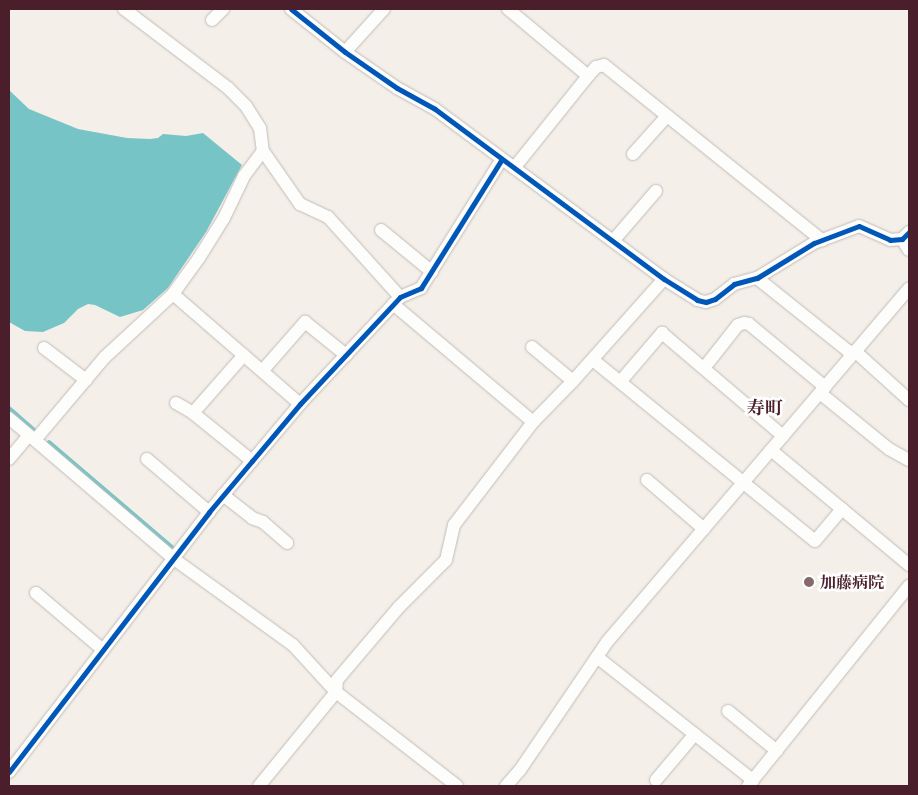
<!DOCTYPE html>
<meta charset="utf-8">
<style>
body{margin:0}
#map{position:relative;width:918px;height:795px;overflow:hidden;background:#f4efe8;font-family:"Libre Caslon Text","Noto Serif JP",serif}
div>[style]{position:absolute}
.water>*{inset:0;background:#77c4c6}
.stream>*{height:4px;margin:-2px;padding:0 2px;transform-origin:2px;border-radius:2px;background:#77c4c6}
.roads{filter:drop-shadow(0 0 1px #c2bbb8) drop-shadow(0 0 1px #c2bbb8)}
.minor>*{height:12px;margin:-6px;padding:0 6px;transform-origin:6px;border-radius:6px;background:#fdfdfc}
.cycleway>*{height:5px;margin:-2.5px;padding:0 2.5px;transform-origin:2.5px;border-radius:2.5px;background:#0057b8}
.dots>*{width:14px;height:14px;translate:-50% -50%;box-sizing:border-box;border:2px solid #fff;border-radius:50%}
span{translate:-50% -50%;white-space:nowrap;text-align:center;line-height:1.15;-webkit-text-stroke:5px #fff;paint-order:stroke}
.poi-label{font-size:16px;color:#4a1f2b;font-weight:700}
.left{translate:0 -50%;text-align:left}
.neighbourhood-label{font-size:18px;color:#4a1f2b;font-weight:700}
.frame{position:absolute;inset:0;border:10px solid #4a1f2b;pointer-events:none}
</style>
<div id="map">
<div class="water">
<div style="clip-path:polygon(9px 90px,29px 109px,78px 129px,127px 138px,150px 139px,158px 138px,163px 134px,186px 136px,203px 133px,242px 165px,206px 232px,168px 288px,143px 310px,120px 317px,95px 305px,88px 304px,78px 309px,64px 323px,43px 332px,25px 331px,9px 322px)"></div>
</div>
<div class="stream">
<div style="left:9px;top:408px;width:33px;rotate:41deg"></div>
<div style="left:49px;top:442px;width:162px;rotate:40.5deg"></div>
</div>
<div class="roads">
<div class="minor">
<div style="left:124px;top:9px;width:131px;rotate:37.2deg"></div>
<div style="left:228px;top:88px;width:25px;rotate:45deg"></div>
<div style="left:246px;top:106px;width:26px;rotate:58deg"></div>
<div style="left:260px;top:128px;width:23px;rotate:83deg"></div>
<div style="left:263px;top:151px;width:65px;rotate:55.1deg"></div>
<div style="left:300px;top:204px;width:31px;rotate:25deg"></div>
<div style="left:328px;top:217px;width:108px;rotate:48deg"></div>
<div style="left:291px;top:9px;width:69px;rotate:38.5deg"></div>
<div style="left:345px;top:52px;width:63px;rotate:34.7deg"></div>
<div style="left:397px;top:88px;width:43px;rotate:28.9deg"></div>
<div style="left:435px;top:109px;width:285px;rotate:36.6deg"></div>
<div style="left:664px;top:279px;width:39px;rotate:32deg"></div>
<div style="left:697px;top:300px;width:9px;rotate:13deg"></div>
<div style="left:706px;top:302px;width:9px;rotate:-18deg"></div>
<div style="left:715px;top:299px;width:24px;rotate:-38deg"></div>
<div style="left:734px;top:284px;width:24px;rotate:-15deg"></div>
<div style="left:757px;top:278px;width:67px;rotate:-31.6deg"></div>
<div style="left:814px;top:243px;width:48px;rotate:-20.7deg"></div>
<div style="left:859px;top:226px;width:34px;rotate:24deg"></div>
<div style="left:890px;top:240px;width:12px;rotate:-5deg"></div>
<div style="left:902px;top:239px;width:10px;rotate:-45deg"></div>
<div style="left:508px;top:9px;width:104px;rotate:39.9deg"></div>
<div style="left:588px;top:76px;width:118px;rotate:128.8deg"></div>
<div style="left:212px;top:20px;width:16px;rotate:-45deg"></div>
<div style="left:345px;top:52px;width:58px;rotate:-47.8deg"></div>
<div style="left:588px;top:76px;width:12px;rotate:-48deg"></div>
<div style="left:596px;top:67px;width:8px;rotate:-14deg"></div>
<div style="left:604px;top:65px;width:280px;rotate:38.8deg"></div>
<div style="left:633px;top:154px;width:51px;rotate:-48.2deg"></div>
<div style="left:381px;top:230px;width:66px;rotate:39.5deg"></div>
<div style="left:902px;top:239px;width:13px;rotate:58deg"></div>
<div style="left:613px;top:241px;width:66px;rotate:-49.3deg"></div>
<div style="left:757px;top:278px;width:117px;rotate:38.7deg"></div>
<div style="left:848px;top:351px;width:9px;rotate:13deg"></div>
<div style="left:857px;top:353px;width:70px;rotate:42.1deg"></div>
<div style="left:173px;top:294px;width:168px;rotate:40.9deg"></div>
<div style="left:393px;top:304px;width:183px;rotate:40.1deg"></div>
<div style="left:532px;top:347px;width:53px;rotate:39.7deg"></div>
<div style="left:44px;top:348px;width:53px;rotate:37.3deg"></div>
<div style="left:593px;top:360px;width:286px;rotate:39.2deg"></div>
<div style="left:815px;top:541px;width:42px;rotate:-49.8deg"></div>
<div style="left:704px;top:368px;width:55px;rotate:-51.7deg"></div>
<div style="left:738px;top:325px;width:6px;rotate:-18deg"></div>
<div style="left:744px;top:323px;width:5px;rotate:11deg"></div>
<div style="left:749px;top:324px;width:99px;rotate:39.7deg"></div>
<div style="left:263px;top:370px;width:64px;rotate:-48.8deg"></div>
<div style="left:305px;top:322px;width:53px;rotate:38.8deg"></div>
<div style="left:620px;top:382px;width:65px;rotate:-49.4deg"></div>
<div style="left:662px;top:333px;width:159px;rotate:40.4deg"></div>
<div style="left:820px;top:393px;width:89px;rotate:39.1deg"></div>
<div style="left:889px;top:449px;width:23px;rotate:29deg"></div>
<div style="left:176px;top:403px;width:20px;rotate:30deg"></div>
<div style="left:193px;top:413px;width:76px;rotate:39.1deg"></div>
<div style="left:193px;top:413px;width:77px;rotate:-48.7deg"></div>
<div style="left:9px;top:418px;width:217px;rotate:40.5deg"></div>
<div style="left:174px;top:559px;width:147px;rotate:35.9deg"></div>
<div style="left:293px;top:645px;width:64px;rotate:47.5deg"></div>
<div style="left:336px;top:692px;width:153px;rotate:37.8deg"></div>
<div style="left:35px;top:440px;width:109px;rotate:-49.9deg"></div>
<div style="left:105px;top:357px;width:93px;rotate:-42.8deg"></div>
<div style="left:173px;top:294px;width:44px;rotate:-54.2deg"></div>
<div style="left:199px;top:258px;width:47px;rotate:-58deg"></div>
<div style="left:224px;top:218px;width:47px;rotate:-64.5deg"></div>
<div style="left:244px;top:176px;width:31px;rotate:-53deg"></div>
<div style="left:771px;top:450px;width:180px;rotate:39.8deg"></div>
<div style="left:9px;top:459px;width:31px;rotate:-50deg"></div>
<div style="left:147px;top:459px;width:82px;rotate:40.5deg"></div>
<div style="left:647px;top:480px;width:75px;rotate:40.7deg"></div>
<div style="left:223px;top:495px;width:37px;rotate:38deg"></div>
<div style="left:252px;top:518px;width:12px;rotate:20deg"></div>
<div style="left:263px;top:522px;width:32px;rotate:41deg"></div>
<div style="left:36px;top:593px;width:88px;rotate:40.4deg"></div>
<div style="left:597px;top:657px;width:199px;rotate:38.3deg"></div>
<div style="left:728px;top:711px;width:63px;rotate:39.2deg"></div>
<div style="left:9px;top:772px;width:328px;rotate:-52.4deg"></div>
<div style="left:209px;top:512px;width:67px;rotate:-49.9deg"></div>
<div style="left:252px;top:461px;width:75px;rotate:-49.9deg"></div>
<div style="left:300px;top:404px;width:146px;rotate:-46.9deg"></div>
<div style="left:400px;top:297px;width:23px;rotate:-23deg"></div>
<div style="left:421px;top:288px;width:152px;rotate:-57.9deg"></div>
<div style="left:656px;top:780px;width:60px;rotate:-49.7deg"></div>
<div style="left:259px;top:786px;width:122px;rotate:-50.7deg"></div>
<div style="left:336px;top:692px;width:12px;rotate:-85deg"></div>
<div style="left:337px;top:680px;width:96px;rotate:-49.7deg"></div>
<div style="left:399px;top:607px;width:66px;rotate:-45deg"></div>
<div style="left:446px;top:560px;width:36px;rotate:-77deg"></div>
<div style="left:454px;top:525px;width:130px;rotate:-52.5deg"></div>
<div style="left:533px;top:422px;width:57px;rotate:-45.7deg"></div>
<div style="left:573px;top:381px;width:137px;rotate:-48.3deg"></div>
<div style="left:506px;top:786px;width:21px;rotate:-49deg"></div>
<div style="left:520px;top:770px;width:155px;rotate:-55.8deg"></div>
<div style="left:607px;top:642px;width:465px;rotate:-49.5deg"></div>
<div style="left:748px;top:786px;width:257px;rotate:-51.2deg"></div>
</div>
</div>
<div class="cycleway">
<div style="left:291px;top:9px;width:69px;rotate:38.5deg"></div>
<div style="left:345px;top:52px;width:63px;rotate:34.7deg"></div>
<div style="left:397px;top:88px;width:43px;rotate:28.9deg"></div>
<div style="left:435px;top:109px;width:285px;rotate:36.6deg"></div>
<div style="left:664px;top:279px;width:39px;rotate:32deg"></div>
<div style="left:697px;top:300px;width:9px;rotate:13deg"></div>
<div style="left:706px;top:302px;width:9px;rotate:-18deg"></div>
<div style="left:715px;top:299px;width:24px;rotate:-38deg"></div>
<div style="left:734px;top:284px;width:24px;rotate:-15deg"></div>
<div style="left:757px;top:278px;width:67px;rotate:-31.6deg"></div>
<div style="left:814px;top:243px;width:48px;rotate:-20.7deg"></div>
<div style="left:859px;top:226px;width:34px;rotate:24deg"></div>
<div style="left:890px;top:240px;width:12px;rotate:-5deg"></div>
<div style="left:902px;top:239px;width:10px;rotate:-45deg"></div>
<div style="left:9px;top:772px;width:328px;rotate:-52.4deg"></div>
<div style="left:209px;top:512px;width:67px;rotate:-49.9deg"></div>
<div style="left:252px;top:461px;width:75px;rotate:-49.9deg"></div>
<div style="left:300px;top:404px;width:146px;rotate:-46.9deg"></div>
<div style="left:400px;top:297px;width:23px;rotate:-23deg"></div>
<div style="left:421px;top:288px;width:152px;rotate:-57.9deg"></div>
</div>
<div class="dots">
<div style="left:809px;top:582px;background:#86686d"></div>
</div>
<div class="poi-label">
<span class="left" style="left:820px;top:582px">加藤病院</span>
</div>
<div class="neighbourhood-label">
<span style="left:765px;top:408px">寿町</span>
</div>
<div class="frame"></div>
</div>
